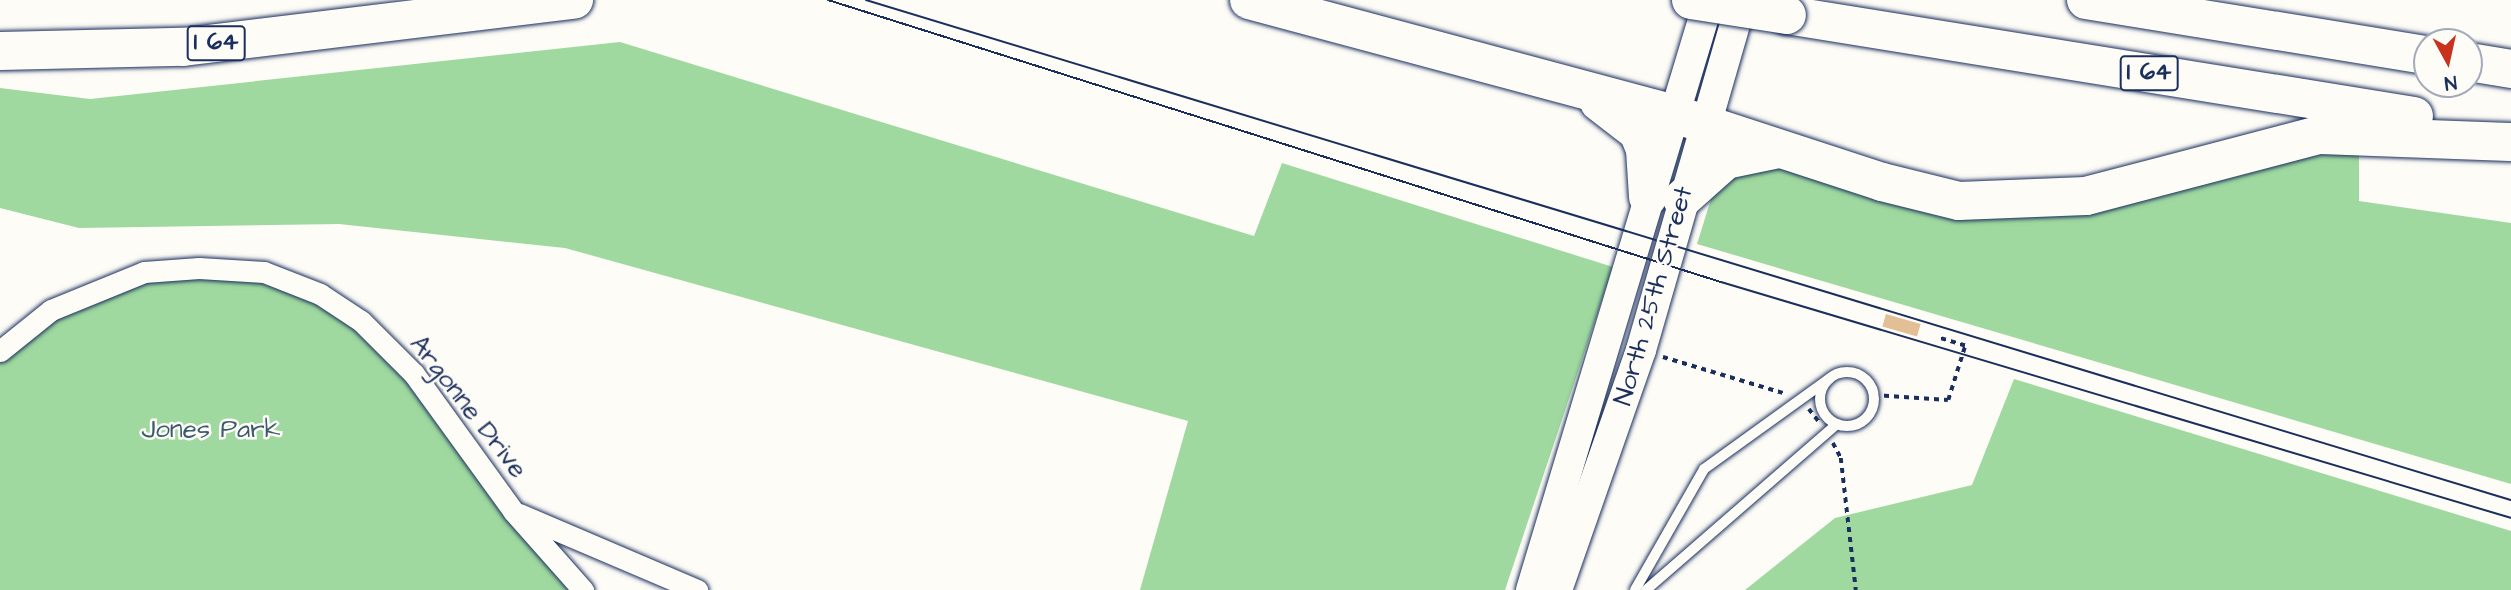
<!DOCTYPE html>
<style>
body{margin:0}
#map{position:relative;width:2511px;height:590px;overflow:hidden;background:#fdfcf7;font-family:"Architects Daughter",sans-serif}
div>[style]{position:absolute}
.green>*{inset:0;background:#9fd99f}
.building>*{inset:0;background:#e2bf94;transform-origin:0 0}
.path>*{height:3.5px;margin-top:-1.75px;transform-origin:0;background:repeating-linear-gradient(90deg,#1b2f5e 0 5px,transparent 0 10px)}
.roads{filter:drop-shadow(0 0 2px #1b2f5e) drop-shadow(0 0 2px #1b2f5e)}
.service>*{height:10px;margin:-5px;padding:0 5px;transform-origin:5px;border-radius:5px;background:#fdfcf7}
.service>.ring{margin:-5px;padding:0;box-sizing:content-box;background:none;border:10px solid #fdfcf7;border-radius:50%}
.minor>*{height:21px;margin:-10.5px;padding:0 10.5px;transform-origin:10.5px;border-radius:10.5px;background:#fdfcf7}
.secondary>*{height:30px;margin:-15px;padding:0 15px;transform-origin:15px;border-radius:15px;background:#fdfcf7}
.motorway>*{height:38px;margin:-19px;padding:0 19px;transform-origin:19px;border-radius:19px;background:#fdfcf7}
.tram>*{height:2px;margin:-1px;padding:0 1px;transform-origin:1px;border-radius:1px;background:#1b2f5e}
.bridges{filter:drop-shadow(0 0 2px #1b2f5e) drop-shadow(0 0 2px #1b2f5e)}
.motorway-bridge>*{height:38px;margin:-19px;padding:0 19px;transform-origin:19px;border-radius:19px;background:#fdfcf7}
span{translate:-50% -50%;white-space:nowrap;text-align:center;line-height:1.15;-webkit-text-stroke:5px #fdfcf7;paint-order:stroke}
.shield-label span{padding:2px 5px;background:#fdfcf7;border:2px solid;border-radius:5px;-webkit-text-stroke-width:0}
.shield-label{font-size:24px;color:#1b2f5e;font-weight:700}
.street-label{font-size:26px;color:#1b2f5e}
.park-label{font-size:26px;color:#3c5a6e}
.north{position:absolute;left:2413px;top:28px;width:70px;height:70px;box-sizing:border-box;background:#fdfcf7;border:2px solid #a3aaba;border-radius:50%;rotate:172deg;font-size:19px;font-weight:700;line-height:28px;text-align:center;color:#1b2f5e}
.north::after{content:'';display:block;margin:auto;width:24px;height:32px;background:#c8321e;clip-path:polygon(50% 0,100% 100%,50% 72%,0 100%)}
</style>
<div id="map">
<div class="green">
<div style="clip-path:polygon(620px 42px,1254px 236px,1282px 163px,1613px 267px,1505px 590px,1140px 590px,1188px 421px,565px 248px,339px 224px,79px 228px,0 208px,0 88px,90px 99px)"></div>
<div style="clip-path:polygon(2359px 147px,2359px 201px,2511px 223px,2511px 484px,1697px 244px,1711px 199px,1731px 170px,1774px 159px,1907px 203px)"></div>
<div style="clip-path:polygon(144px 272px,264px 272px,361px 321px,583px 590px,0 590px,0 351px,8px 339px)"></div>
<div style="clip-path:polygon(2014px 379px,2511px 531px,2511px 590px,1745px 590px,1835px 518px,1972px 485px)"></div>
</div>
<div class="building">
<div style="left:1886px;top:314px;width:36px;height:13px;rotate:16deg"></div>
</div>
<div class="path">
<div style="left:1663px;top:357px;width:128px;rotate:16.7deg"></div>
<div style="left:1874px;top:395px;width:74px;rotate:3.9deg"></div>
<div style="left:1948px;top:400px;width:57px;rotate:-72.5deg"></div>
<div style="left:1965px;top:346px;width:28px;rotate:-163deg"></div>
<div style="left:1809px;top:409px;width:16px;rotate:52deg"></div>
<div style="left:1833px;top:443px;width:17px;rotate:62deg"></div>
<div style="left:1841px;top:458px;width:133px;rotate:83.5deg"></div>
</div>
<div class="roads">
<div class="service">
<div class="ring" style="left:1820px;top:372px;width:44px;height:44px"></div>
<div style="left:1635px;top:590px;width:139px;rotate:-60.3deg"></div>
<div style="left:1704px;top:469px;width:155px;rotate:-35.8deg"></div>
<div style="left:1646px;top:590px;width:253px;rotate:-41deg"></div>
</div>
<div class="minor">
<div style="left:0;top:351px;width:65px;rotate:-38.8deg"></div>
<div style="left:51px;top:310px;width:100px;rotate:-22.2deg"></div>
<div style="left:144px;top:272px;width:55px;rotate:-4.2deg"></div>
<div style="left:199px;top:268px;width:65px;rotate:3.5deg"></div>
<div style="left:264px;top:272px;width:60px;rotate:21.4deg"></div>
<div style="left:320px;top:294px;width:49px;rotate:33.4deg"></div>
<div style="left:361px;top:321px;width:75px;rotate:45deg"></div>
<div style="left:414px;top:374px;width:169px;rotate:54.1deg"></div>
<div style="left:513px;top:511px;width:106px;rotate:48.5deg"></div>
<div style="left:519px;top:514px;width:194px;rotate:23.1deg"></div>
</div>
<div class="secondary">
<div style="left:1531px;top:590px;width:616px;rotate:-73.21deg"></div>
<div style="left:1557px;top:590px;width:254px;rotate:-70.7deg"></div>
<div style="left:1641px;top:350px;width:364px;rotate:-73.9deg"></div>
</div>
<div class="motorway">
<div style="left:1249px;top:0;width:440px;rotate:15deg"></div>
<div style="left:1674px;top:114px;width:219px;rotate:18.1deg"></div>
<div style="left:1882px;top:182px;width:79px;rotate:13.9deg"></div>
<div style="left:1959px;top:201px;width:127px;rotate:-2.3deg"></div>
<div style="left:2086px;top:196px;width:241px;rotate:-14.7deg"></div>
<div style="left:2319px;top:135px;width:192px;rotate:2.1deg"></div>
<div style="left:2086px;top:0;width:345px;rotate:9.2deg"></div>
<div style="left:1787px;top:15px;width:635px;rotate:9.15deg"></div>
<div style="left:0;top:51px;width:183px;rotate:-1.3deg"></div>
<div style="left:183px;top:47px;width:394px;rotate:-6.9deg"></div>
<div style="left:2469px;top:62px;width:43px;rotate:9.5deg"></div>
<div style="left:1599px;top:102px;width:49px;rotate:37.6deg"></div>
<div style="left:1638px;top:132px;width:18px;rotate:68deg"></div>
<div style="left:1645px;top:149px;width:48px;rotate:86.4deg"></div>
<div style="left:1682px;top:199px;width:59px;rotate:-41.6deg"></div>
<div style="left:1726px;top:160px;width:53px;rotate:-11.9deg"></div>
</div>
</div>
<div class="tram">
<div style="left:828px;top:0;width:936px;rotate:17.53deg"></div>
<div style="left:1721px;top:282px;width:824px;rotate:16.63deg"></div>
<div style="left:866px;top:0;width:1719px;rotate:16.91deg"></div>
</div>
<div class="bridges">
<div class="motorway-bridge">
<div style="left:1691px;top:0;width:97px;rotate:8.9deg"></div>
</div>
</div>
<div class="shield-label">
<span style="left:216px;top:43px">I 64</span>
<span style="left:2149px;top:73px">I 64</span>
</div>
<div class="street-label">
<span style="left:1654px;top:296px;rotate:-74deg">North 25th Street</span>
<span style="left:468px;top:407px;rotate:52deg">Argonne Drive</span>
</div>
<div class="park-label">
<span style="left:211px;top:430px">Jones Park</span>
</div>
<div class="north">N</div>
</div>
